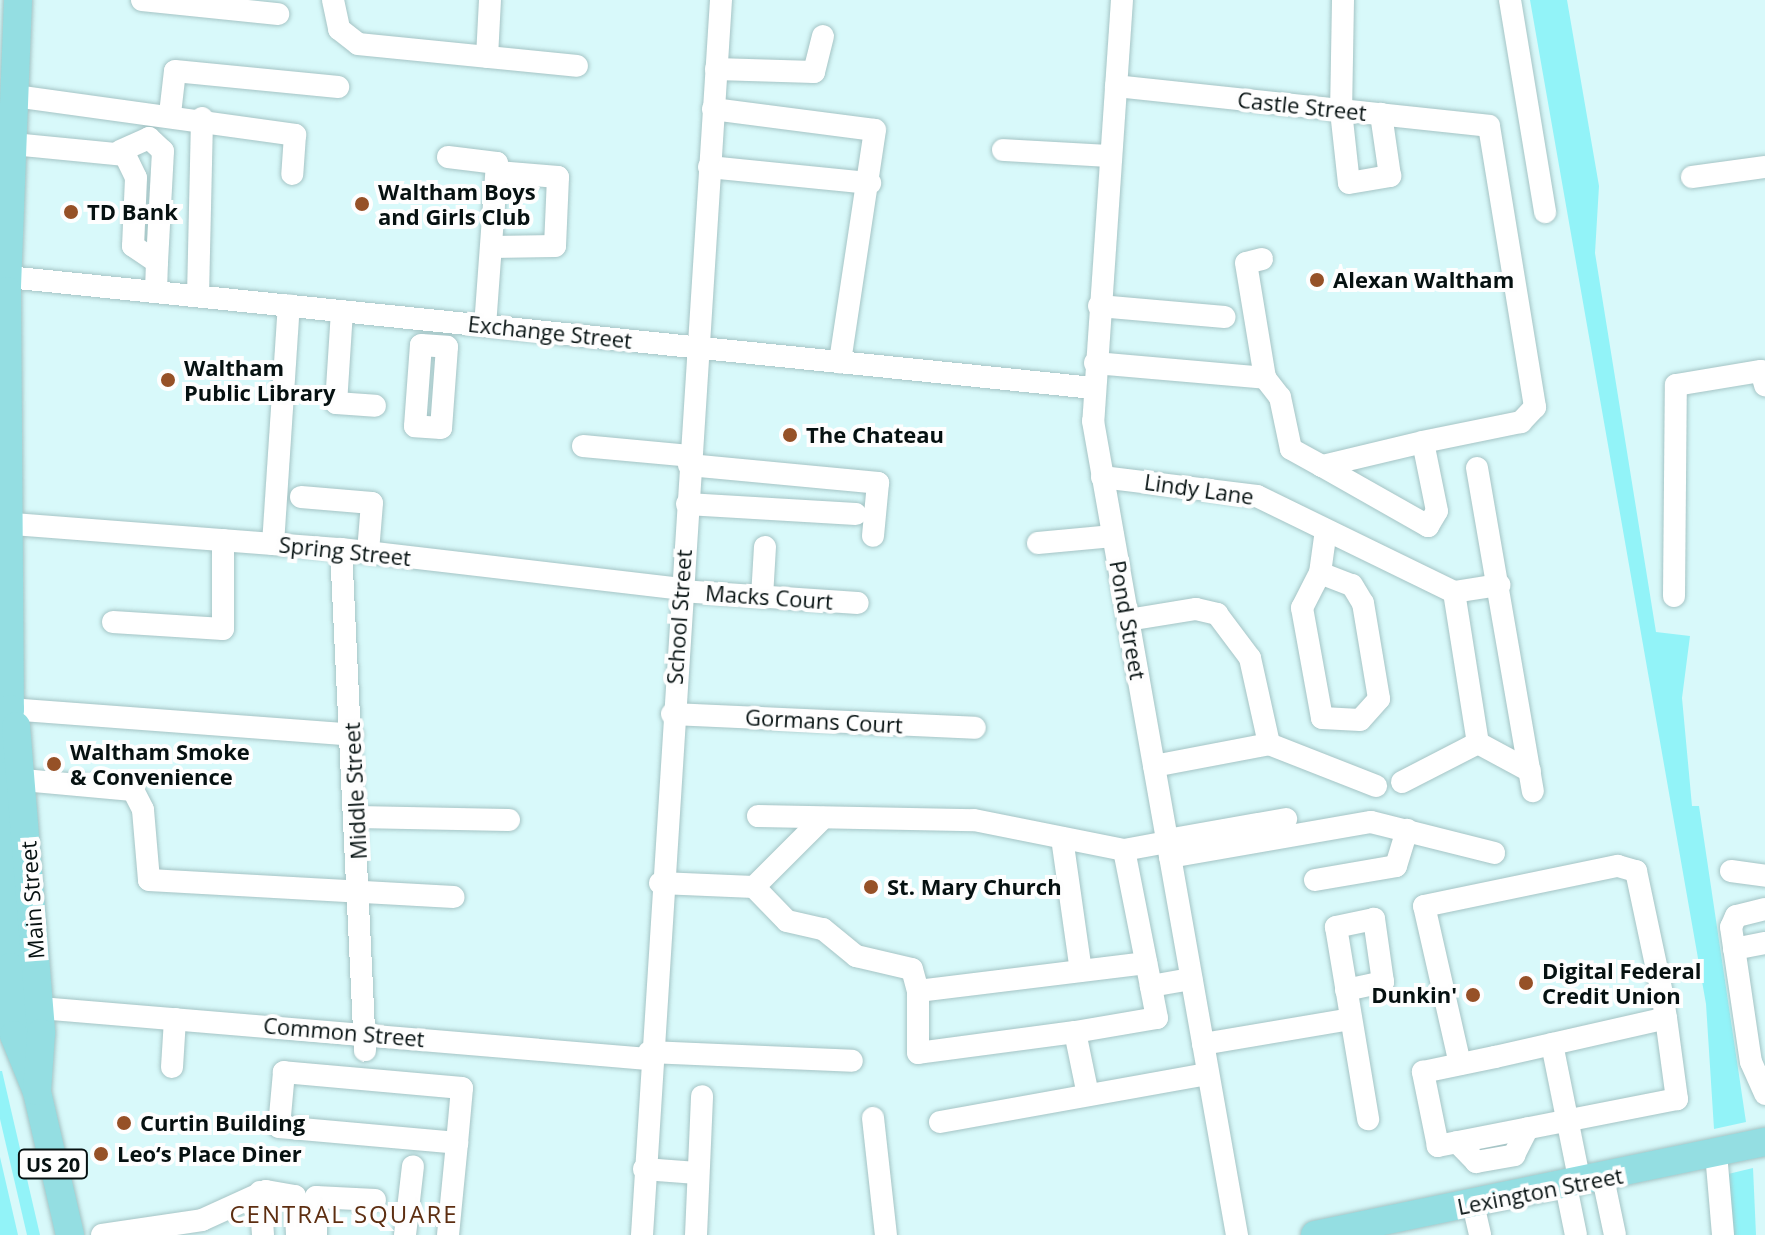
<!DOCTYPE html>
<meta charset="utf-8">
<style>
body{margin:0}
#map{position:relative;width:1765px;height:1235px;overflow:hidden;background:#d8f9fa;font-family:"Open Sans",sans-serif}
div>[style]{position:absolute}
.green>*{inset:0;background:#92f3f8}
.roads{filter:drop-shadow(0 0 2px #a5c4c5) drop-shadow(0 0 2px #a5c4c5)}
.minor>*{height:22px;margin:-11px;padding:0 11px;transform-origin:11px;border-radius:11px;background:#fff}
.major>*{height:28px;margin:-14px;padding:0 14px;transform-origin:14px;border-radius:14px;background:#94dee2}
.dots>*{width:22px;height:22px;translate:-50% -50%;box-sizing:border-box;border:4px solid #fefefe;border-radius:50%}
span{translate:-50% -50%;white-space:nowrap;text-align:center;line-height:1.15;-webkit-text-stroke:8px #fefefe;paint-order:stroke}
.shield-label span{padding:2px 6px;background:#fefefe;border:2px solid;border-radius:6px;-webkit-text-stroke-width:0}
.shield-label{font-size:20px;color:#061111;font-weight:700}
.street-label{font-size:22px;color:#061111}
.poi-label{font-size:22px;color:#061111;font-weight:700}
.left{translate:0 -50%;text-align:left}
.right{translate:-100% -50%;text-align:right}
.neighbourhood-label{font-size:24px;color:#5d2e11;letter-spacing:2px}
</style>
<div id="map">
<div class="green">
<div style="clip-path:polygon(1530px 0,1567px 0,1599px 186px,1595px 253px,1656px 632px,1690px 636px,1682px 698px,1692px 806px,1699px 806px,1746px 1122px,1714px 1129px,1706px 1004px)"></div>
<div style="clip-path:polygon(0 1071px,2px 1071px,40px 1235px,27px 1235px,0 1119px)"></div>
<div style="clip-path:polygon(0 1157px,18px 1235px,0 1235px)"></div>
<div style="clip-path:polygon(1753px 1168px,1756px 1235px,1728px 1235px,1724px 1175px)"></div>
</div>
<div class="roads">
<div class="minor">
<div style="left:142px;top:0;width:137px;rotate:5.9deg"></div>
<div style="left:333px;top:0;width:30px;rotate:78deg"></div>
<div style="left:339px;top:29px;width:24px;rotate:38deg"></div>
<div style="left:358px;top:44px;width:220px;rotate:5.7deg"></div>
<div style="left:1122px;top:0;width:422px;rotate:93.9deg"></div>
<div style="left:1093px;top:421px;width:827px;rotate:79.97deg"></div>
<div style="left:1343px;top:0;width:111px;rotate:91deg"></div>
<div style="left:1341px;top:111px;width:72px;rotate:83.7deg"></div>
<div style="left:1349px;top:183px;width:42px;rotate:-9.7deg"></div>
<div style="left:1390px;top:176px;width:63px;rotate:-98.3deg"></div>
<div style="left:1510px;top:0;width:215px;rotate:80.6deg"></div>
<div style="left:487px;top:57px;width:57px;rotate:-87deg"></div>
<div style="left:716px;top:69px;width:98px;rotate:1.8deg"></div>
<div style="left:814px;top:72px;width:37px;rotate:-76deg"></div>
<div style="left:1116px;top:86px;width:375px;rotate:6.1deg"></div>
<div style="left:1489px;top:126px;width:285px;rotate:80.7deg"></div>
<div style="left:1535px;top:407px;width:21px;rotate:133deg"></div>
<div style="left:1521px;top:422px;width:100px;rotate:168.5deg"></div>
<div style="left:15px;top:96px;width:283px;rotate:7.9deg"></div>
<div style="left:295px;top:135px;width:39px;rotate:94deg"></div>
<div style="left:713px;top:109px;width:163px;rotate:7.4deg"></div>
<div style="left:875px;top:130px;width:235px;rotate:98.6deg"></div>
<div style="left:170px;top:114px;width:43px;rotate:-83.4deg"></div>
<div style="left:175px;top:71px;width:164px;rotate:5.6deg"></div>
<div style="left:13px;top:144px;width:113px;rotate:5.6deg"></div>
<div style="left:125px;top:155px;width:25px;rotate:64deg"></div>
<div style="left:136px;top:178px;width:68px;rotate:92.5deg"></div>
<div style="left:133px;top:246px;width:29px;rotate:34deg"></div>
<div style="left:157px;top:262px;width:30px;rotate:92deg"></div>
<div style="left:1003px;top:150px;width:108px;rotate:3.2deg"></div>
<div style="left:120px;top:151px;width:32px;rotate:-24deg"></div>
<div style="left:149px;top:138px;width:19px;rotate:43deg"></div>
<div style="left:163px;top:151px;width:111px;rotate:93.1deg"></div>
<div style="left:448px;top:157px;width:49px;rotate:7deg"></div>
<div style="left:497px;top:163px;width:163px;rotate:94.2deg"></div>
<div style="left:709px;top:167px;width:162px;rotate:5.7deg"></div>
<div style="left:1692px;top:177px;width:74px;rotate:-7.8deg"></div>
<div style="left:492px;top:247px;width:63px;rotate:-0.9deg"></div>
<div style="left:555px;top:246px;width:69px;rotate:-87.5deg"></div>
<div style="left:558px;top:177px;width:61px;rotate:-175.3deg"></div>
<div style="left:1262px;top:259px;width:16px;rotate:166deg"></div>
<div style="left:1246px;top:263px;width:117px;rotate:80.6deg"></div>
<div style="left:8px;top:277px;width:1091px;rotate:5.84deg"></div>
<div style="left:198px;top:296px;width:178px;rotate:-88.7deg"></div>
<div style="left:1099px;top:306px;width:126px;rotate:5deg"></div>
<div style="left:342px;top:311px;width:92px;rotate:93.7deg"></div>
<div style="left:336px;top:403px;width:39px;rotate:4deg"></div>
<div style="left:421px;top:345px;width:26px;rotate:4deg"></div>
<div style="left:447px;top:347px;width:81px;rotate:94.2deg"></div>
<div style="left:441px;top:428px;width:26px;rotate:-176deg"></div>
<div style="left:415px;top:426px;width:81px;rotate:-85.8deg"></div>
<div style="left:1095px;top:363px;width:171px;rotate:5deg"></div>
<div style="left:1265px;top:378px;width:24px;rotate:52deg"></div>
<div style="left:1280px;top:397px;width:53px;rotate:78.1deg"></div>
<div style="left:1291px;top:449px;width:35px;rotate:29deg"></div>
<div style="left:1322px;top:466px;width:122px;rotate:29.5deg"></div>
<div style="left:1428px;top:526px;width:17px;rotate:-59deg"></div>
<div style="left:1437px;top:511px;width:70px;rotate:-101.5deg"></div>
<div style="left:1423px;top:442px;width:104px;rotate:166.6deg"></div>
<div style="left:583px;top:446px;width:107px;rotate:5.3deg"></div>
<div style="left:689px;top:465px;width:190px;rotate:5.4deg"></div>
<div style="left:878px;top:483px;width:53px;rotate:95.4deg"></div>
<div style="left:1477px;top:468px;width:328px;rotate:80.2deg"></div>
<div style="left:1102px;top:477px;width:156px;rotate:7deg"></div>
<div style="left:1257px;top:496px;width:219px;rotate:26deg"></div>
<div style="left:1454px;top:592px;width:46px;rotate:-8.8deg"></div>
<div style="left:301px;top:497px;width:71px;rotate:4.8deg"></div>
<div style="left:372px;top:503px;width:49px;rotate:94.7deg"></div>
<div style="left:687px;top:504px;width:169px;rotate:3.4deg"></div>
<div style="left:0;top:523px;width:342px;rotate:4.4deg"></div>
<div style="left:341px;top:549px;width:342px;rotate:6.7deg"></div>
<div style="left:1038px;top:543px;width:75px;rotate:-5.3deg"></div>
<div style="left:273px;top:544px;width:239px;rotate:-86.2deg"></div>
<div style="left:341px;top:549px;width:502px;rotate:87.26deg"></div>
<div style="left:1320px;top:573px;width:34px;rotate:21deg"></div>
<div style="left:1352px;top:585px;width:21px;rotate:59deg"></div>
<div style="left:1363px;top:603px;width:97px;rotate:80.5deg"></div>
<div style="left:1379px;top:699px;width:28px;rotate:132deg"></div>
<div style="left:1360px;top:720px;width:38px;rotate:-177deg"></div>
<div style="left:1322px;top:718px;width:112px;rotate:-100.3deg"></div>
<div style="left:1302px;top:608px;width:39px;rotate:-63deg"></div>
<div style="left:1320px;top:573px;width:43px;rotate:-82.1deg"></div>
<div style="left:681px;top:591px;width:177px;rotate:3.9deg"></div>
<div style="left:1454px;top:592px;width:153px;rotate:81deg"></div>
<div style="left:1478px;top:743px;width:59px;rotate:28.3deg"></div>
<div style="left:1674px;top:596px;width:211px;rotate:-89.5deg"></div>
<div style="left:1676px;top:385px;width:86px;rotate:-9.4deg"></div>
<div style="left:1761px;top:371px;width:15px;rotate:74deg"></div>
<div style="left:762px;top:597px;width:50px;rotate:-86.6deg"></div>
<div style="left:1128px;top:620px;width:69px;rotate:-9.2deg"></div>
<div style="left:1196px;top:609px;width:22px;rotate:13deg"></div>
<div style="left:1217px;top:614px;width:55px;rotate:53.1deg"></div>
<div style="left:1250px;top:658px;width:88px;rotate:77.5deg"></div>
<div style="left:113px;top:622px;width:110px;rotate:3.6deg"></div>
<div style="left:223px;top:629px;width:89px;rotate:-90deg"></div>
<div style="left:10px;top:709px;width:343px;rotate:4.3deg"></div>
<div style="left:672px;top:714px;width:303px;rotate:2.6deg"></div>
<div style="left:1154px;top:766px;width:117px;rotate:-10.8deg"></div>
<div style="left:1269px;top:744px;width:115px;rotate:21.4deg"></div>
<div style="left:23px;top:780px;width:110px;rotate:5.2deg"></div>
<div style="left:133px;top:790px;width:22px;rotate:63deg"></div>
<div style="left:143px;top:810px;width:70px;rotate:85.1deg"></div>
<div style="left:149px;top:880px;width:305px;rotate:3.2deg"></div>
<div style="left:1402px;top:782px;width:85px;rotate:-27.2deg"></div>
<div style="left:758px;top:816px;width:216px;rotate:1.1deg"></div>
<div style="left:974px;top:820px;width:153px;rotate:11.3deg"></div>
<div style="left:1124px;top:850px;width:44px;rotate:-10.5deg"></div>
<div style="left:356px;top:817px;width:153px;rotate:1.1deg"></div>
<div style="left:1062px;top:838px;width:134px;rotate:81.9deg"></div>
<div style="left:1167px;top:840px;width:121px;rotate:-10deg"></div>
<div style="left:1124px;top:850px;width:139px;rotate:78.8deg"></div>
<div style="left:1151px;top:986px;width:41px;rotate:-9.9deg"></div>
<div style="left:1170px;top:857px;width:204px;rotate:-9.9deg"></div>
<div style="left:1371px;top:822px;width:127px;rotate:14.1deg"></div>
<div style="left:1731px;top:871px;width:34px;rotate:8deg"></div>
<div style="left:1315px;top:880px;width:82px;rotate:-9.8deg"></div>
<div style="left:1396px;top:866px;width:38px;rotate:-73deg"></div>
<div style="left:660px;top:883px;width:94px;rotate:2.4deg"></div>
<div style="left:754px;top:887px;width:98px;rotate:-45deg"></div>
<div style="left:754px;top:887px;width:47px;rotate:45.9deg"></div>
<div style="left:787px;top:921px;width:37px;rotate:13deg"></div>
<div style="left:823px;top:929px;width:43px;rotate:39.3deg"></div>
<div style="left:856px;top:956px;width:57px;rotate:13.1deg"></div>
<div style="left:912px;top:969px;width:23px;rotate:75deg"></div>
<div style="left:1765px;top:909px;width:30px;rotate:166deg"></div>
<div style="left:1736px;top:916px;width:12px;rotate:114deg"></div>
<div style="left:1731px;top:927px;width:136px;rotate:81.6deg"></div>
<div style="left:1751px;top:1062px;width:35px;rotate:66deg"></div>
<div style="left:1734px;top:949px;width:32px;rotate:-11deg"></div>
<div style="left:1346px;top:990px;width:38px;rotate:-12deg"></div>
<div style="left:1383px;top:982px;width:64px;rotate:-98.1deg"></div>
<div style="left:1374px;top:919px;width:39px;rotate:168deg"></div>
<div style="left:1336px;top:927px;width:195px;rotate:80.5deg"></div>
<div style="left:40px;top:1008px;width:610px;rotate:4.79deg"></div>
<div style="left:1075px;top:1032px;width:158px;rotate:172.4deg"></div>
<div style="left:918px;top:1053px;width:62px;rotate:-90deg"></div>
<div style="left:918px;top:991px;width:230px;rotate:-7deg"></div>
<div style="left:1203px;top:1044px;width:150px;rotate:-9.6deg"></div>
<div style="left:1552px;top:1044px;width:142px;rotate:78.6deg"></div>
<div style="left:649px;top:1052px;width:203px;rotate:2.5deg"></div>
<div style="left:1460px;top:1064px;width:162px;rotate:-102.8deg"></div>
<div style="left:1424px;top:906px;width:198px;rotate:-11.7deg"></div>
<div style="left:1618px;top:866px;width:19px;rotate:16deg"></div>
<div style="left:1636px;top:871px;width:125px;rotate:78deg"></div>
<div style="left:1662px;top:993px;width:25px;rotate:81deg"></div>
<div style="left:1666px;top:1018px;width:82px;rotate:82.3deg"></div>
<div style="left:1677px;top:1099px;width:244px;rotate:168.9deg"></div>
<div style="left:1438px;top:1146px;width:76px;rotate:-101.5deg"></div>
<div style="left:1423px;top:1072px;width:74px;rotate:-11.8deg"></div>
<div style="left:1495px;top:1057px;width:175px;rotate:-12.8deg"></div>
<div style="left:172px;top:1067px;width:48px;rotate:-86.4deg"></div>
<div style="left:1088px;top:1095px;width:64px;rotate:-101.7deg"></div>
<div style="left:1075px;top:1032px;width:83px;rotate:-9.7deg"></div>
<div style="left:1157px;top:1018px;width:33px;rotate:-101deg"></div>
<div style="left:873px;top:1118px;width:118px;rotate:83.7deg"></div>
<div style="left:940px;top:1122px;width:272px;rotate:-10.2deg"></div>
<div style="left:1457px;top:1142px;width:28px;rotate:46deg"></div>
<div style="left:1476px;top:1162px;width:39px;rotate:-10deg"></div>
<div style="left:1514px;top:1155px;width:30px;rotate:-63deg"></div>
<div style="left:1716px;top:1153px;width:82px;rotate:85.1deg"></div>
<div style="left:644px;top:1169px;width:53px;rotate:4.3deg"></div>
<div style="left:1603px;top:1178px;width:58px;rotate:78.1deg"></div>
<div style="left:1566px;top:1186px;width:50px;rotate:78.5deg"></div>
<div style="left:260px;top:1192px;width:43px;rotate:86deg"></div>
<div style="left:1473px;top:1204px;width:32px;rotate:77deg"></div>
<div style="left:102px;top:1235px;width:101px;rotate:-8.5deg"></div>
<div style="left:202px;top:1220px;width:70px;rotate:-24.4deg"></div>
<div style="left:266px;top:1191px;width:29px;rotate:10deg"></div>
<div style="left:295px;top:1196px;width:39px;rotate:87deg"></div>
<div style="left:316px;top:1235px;width:38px;rotate:-90deg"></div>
<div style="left:316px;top:1197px;width:59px;rotate:2.9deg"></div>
<div style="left:405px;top:1235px;width:69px;rotate:-83.4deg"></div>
<div style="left:448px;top:1235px;width:92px;rotate:-84.4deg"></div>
<div style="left:457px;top:1143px;width:55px;rotate:-84.8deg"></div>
<div style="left:462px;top:1088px;width:179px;rotate:-174.9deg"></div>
<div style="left:284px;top:1072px;width:55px;rotate:95.2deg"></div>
<div style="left:279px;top:1127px;width:179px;rotate:5.1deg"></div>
<div style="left:642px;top:1235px;width:1238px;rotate:-86.34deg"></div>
<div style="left:696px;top:1235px;width:139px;rotate:-87.5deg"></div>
</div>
<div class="major">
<div style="left:18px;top:0;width:291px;rotate:92.2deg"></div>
<div style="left:7px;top:291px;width:418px;rotate:89.6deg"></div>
<div style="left:10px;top:709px;width:67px;rotate:96.8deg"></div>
<div style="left:2px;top:776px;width:191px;rotate:87.6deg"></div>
<div style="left:10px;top:967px;width:68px;rotate:86.6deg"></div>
<div style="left:14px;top:1035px;width:61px;rotate:68deg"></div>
<div style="left:37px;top:1092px;width:147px;rotate:77deg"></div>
<div style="left:16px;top:726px;width:308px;rotate:85.3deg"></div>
<div style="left:41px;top:1033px;width:58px;rotate:93.9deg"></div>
<div style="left:1315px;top:1235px;width:460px;rotate:-11.7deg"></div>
</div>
</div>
<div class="dots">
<div style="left:362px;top:204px;background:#965127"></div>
<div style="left:71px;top:212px;background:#965127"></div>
<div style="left:1317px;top:280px;background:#965127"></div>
<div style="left:168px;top:380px;background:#965127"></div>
<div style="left:790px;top:435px;background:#965127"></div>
<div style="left:54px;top:764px;background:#965127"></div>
<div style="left:871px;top:887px;background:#965127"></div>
<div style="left:1526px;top:983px;background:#965127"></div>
<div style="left:1473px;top:995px;background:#965127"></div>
<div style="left:124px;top:1123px;background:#965127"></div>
<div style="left:101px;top:1154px;background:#965127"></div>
</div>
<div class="shield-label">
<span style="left:53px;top:1164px">US 20</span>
</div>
<div class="street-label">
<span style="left:1302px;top:106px;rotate:6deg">Castle Street</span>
<span style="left:550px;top:332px;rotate:6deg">Exchange Street</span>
<span style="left:1199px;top:489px;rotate:8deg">Lindy Lane</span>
<span style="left:345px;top:551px;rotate:6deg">Spring Street</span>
<span style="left:769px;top:597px;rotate:4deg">Macks Court</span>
<span style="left:679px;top:617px;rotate:-86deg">School Street</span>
<span style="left:1128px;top:620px;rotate:80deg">Pond Street</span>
<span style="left:824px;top:721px;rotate:3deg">Gormans Court</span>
<span style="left:355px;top:791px;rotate:-93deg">Middle Street</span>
<span style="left:32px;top:900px;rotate:-94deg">Main Street</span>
<span style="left:344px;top:1032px;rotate:5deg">Common Street</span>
<span style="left:1540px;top:1191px;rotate:-11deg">Lexington Street</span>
</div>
<div class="poi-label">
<span class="left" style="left:378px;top:204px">Waltham Boys<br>and Girls Club</span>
<span class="left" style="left:87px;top:212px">TD Bank</span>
<span class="left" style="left:1333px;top:280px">Alexan Waltham</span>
<span class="left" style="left:184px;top:380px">Waltham<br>Public Library</span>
<span class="left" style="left:806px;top:435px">The Chateau</span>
<span class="left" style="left:70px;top:764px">Waltham Smoke<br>&amp; Convenience</span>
<span class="left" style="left:887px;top:887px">St. Mary Church</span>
<span class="left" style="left:1542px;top:983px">Digital Federal<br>Credit Union</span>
<span class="right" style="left:1457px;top:995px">Dunkin'</span>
<span class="left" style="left:140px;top:1123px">Curtin Building</span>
<span class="left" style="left:117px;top:1154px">Leo‘s Place Diner</span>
</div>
<div class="neighbourhood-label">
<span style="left:344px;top:1214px">CENTRAL SQUARE</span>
</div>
</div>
